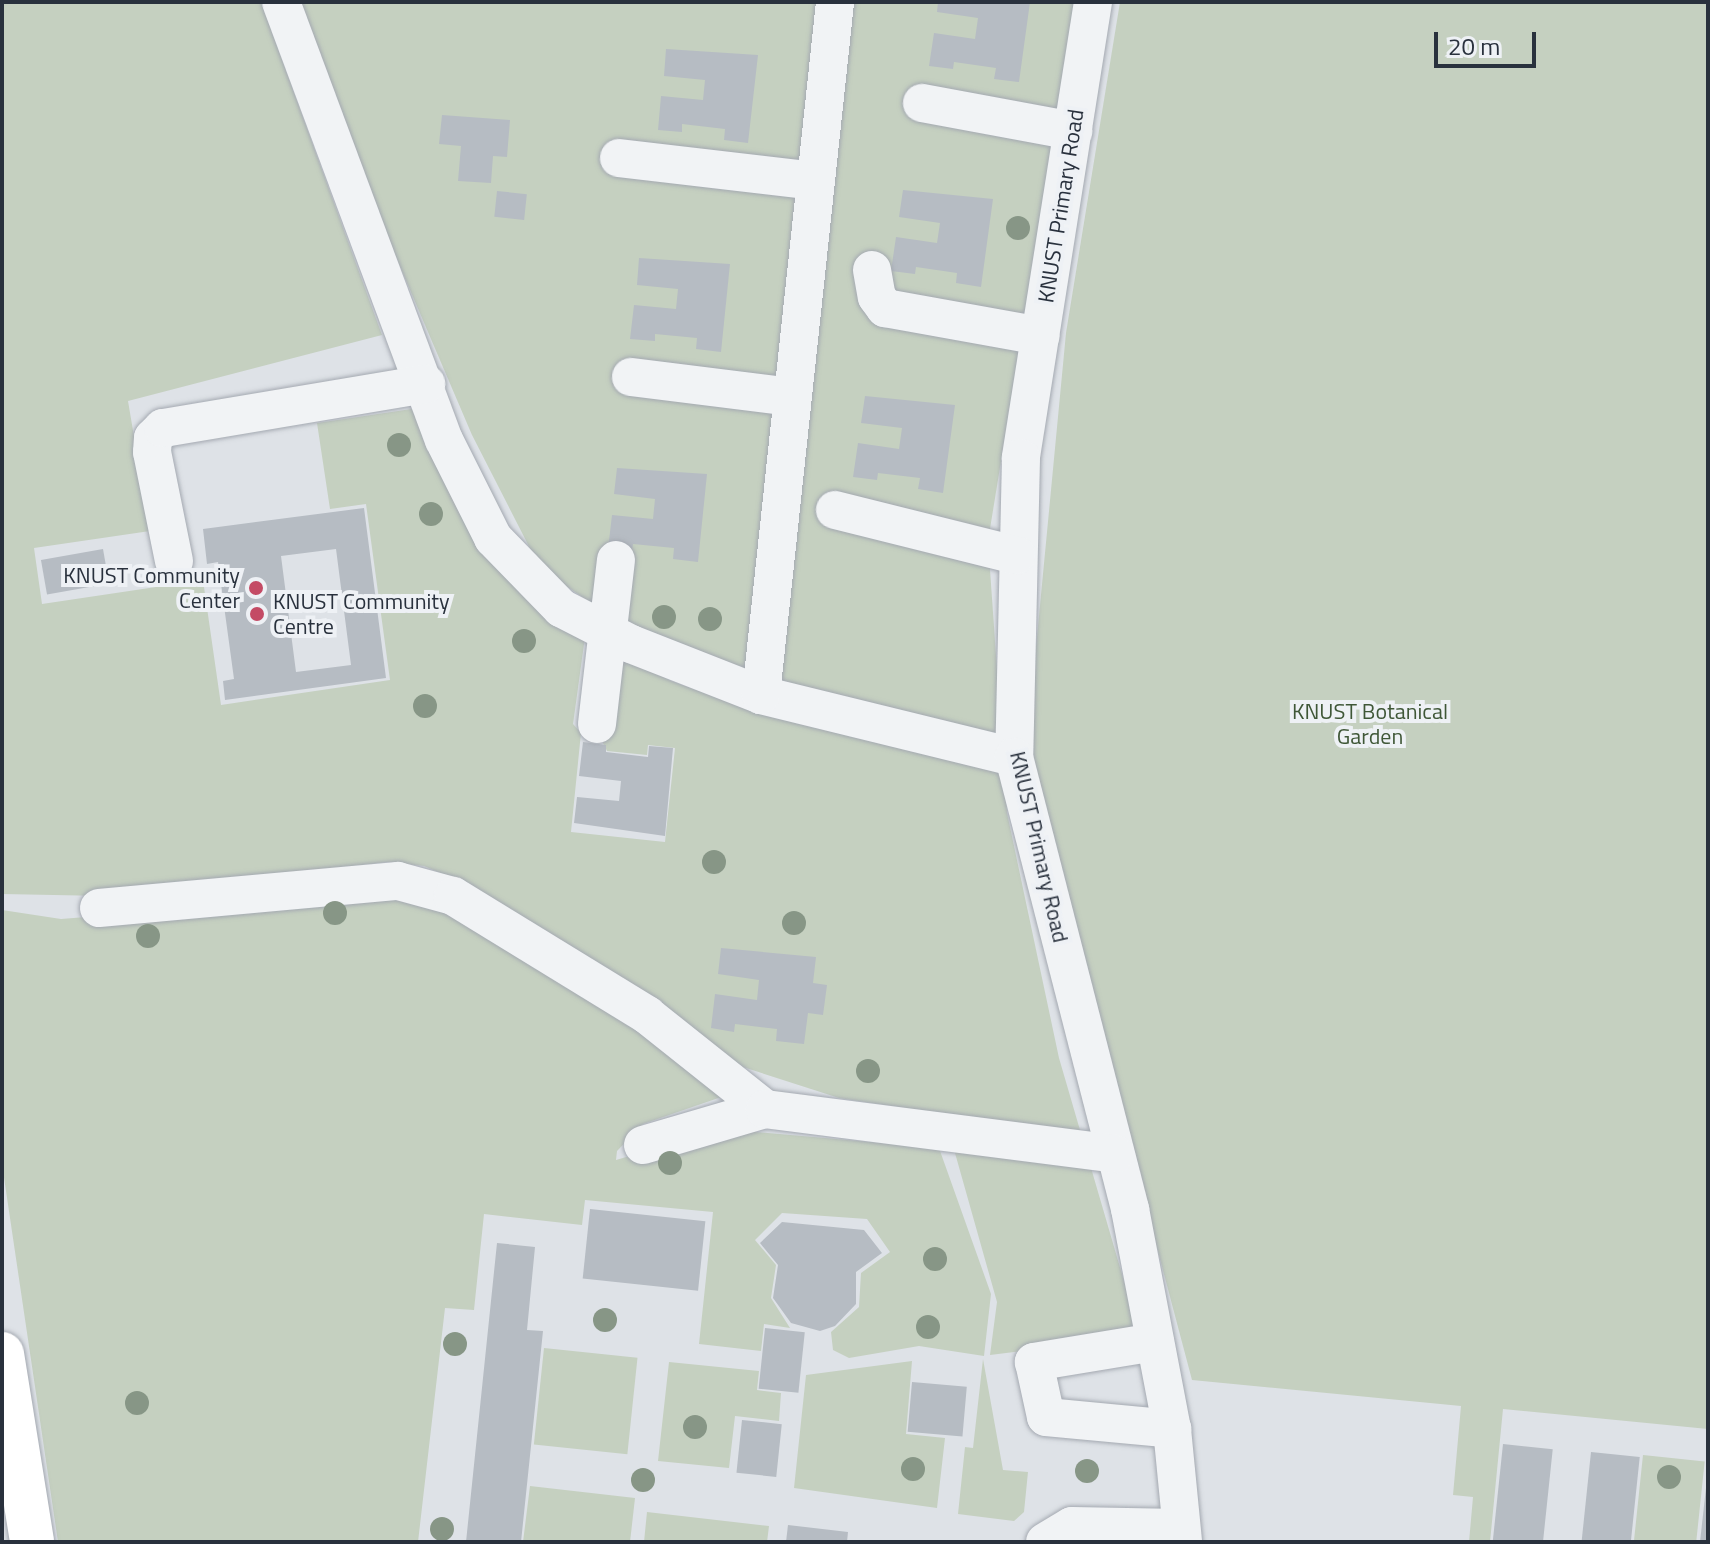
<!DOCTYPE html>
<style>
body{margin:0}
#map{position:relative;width:1710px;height:1544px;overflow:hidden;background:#dee2e7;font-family:"Titillium Web",sans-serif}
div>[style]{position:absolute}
.green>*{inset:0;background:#c5d0c0;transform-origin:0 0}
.building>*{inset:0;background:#b6bcc3;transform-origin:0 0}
.roads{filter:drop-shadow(0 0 2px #a4a9b1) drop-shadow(0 0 2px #a4a9b1)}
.minor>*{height:38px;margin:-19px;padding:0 19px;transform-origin:19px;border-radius:19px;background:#f1f3f5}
.highway>*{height:44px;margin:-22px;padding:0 22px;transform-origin:22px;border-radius:22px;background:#fff}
.trees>*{width:24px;height:24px;margin:-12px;border-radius:50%;background:#879686}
.dots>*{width:22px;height:22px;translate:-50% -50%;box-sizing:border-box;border:4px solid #eef1f5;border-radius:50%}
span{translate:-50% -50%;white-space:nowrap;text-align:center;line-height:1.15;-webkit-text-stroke:8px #eef1f5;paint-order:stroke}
.street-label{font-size:22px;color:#29313d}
.poi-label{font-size:22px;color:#29313d}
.right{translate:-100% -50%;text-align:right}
.left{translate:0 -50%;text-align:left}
.park-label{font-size:22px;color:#3f5737}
.frame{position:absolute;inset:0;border:4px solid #29313d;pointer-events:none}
.scale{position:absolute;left:1434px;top:32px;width:102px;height:36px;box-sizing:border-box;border:4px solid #29313d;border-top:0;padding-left:10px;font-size:24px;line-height:28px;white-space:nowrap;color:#29313d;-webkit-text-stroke:6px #eef1f5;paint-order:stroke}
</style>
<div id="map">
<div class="green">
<div style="clip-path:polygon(2px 2px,261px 2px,382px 335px,128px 401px,150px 531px,34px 548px,42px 604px,203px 580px,221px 705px,390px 680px,366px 504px,330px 509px,317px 423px,425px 407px,585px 637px,573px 724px,581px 733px,571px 832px,665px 842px,675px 748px,648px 745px,647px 755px,607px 751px,603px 743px,612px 649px,671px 681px,755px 711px,844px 2px,1076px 2px,988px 541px,1007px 813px,1059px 1058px,1140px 1336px,990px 1355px,997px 1302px,944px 1114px,839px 1098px,743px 1067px,466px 884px,424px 866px,387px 862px,105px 896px,2px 894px)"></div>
<div style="clip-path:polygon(298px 2px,820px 2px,807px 168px,795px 198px,745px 672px,708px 665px,594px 605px,540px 568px,472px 435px,346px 140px)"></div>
<div style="clip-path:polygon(1120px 2px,1708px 2px,1708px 1429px,1503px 1409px,1490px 1542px,1469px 1542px,1473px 1497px,1453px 1495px,1461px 1406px,1192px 1380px,1026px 752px,1066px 333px)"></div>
<div style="clip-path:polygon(358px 895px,438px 906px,613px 1010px,730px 1094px,643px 1124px,617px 1151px,616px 1160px,721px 1129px,939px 1148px,991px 1294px,984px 1356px,919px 1346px,849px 1358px,833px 1350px,831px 1332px,859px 1307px,861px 1273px,890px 1252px,867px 1219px,782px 1213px,755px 1240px,776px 1265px,771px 1298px,790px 1328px,764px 1324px,761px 1351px,699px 1344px,713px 1212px,585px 1200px,582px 1225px,484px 1214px,474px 1310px,445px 1308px,418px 1542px,58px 1542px,2px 1164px,2px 910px,61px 919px)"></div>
<div style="left:544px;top:1348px;width:94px;height:97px;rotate:6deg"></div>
<div style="clip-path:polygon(983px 1359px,1003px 1470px,1028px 1472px,1024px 1512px,1014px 1521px,958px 1514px,965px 1447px,973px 1448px)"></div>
<div style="clip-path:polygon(912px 1361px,906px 1434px,945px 1438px,937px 1508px,794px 1488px,806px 1375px)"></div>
<div style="clip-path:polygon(669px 1362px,759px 1371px,757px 1390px,781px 1393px,779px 1421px,735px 1416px,729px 1468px,658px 1461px)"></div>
<div style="left:1643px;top:1455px;width:62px;height:87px;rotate:6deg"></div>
<div style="clip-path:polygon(530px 1486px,635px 1498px,630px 1542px,523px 1542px)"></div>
<div style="clip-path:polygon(647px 1512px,769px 1526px,767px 1542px,644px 1542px)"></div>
</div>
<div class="building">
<div style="clip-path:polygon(938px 2px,1030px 2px,1019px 82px,994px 79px,996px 68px,954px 62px,953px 69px,929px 66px,934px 33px,975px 39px,978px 18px,937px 12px)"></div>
<div style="clip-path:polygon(666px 49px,758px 55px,748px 143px,724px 140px,725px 129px,682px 124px,682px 132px,658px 130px,661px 96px,703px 100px,705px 80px,664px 76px)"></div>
<div style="clip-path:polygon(442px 115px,510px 120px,507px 157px,493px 156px,491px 183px,458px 181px,461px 146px,439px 144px)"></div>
<div style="clip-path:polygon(903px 190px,993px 199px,981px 287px,956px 283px,957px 273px,916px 267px,915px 274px,891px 271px,896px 237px,937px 243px,940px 223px,899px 217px)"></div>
<div style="left:497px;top:191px;width:30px;height:26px;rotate:6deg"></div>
<div style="clip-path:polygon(639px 258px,730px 264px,721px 352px,696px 349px,697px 338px,655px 334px,655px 341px,630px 339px,634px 305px,676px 309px,678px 289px,637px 285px)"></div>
<div style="clip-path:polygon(865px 396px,955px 405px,943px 493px,918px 489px,920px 478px,878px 473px,877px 480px,853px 477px,858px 443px,899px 449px,902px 428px,861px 423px)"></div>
<div style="clip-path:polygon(617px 468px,707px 474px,698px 562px,673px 559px,674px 548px,633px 544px,632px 551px,608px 549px,612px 515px,653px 519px,655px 499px,614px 494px)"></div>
<div style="clip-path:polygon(evenodd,364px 508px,386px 678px,225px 700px,223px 681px,234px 679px,218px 562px,207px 564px,203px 529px,364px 508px,336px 549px,351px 665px,296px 672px,281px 556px,336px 549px)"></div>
<div style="left:103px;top:549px;width:35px;height:63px;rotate:80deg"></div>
<div style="clip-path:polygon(583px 742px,606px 745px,606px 752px,648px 757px,649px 746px,673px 748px,665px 836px,574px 823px,577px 797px,619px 801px,621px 781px,579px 776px)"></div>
<div style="clip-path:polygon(721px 948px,816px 957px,813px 983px,827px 985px,823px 1015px,808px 1013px,804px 1044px,776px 1041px,777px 1029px,735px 1024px,734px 1032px,711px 1028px,715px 994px,757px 1000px,759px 980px,718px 974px)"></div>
<div style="left:590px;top:1209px;width:116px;height:70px;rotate:6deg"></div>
<div style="clip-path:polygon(782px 1222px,864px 1230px,882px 1253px,856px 1272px,856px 1304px,835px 1326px,820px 1331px,791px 1323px,773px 1298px,778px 1265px,760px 1243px)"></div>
<div style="clip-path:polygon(497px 1243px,535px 1247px,527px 1330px,543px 1331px,521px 1542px,466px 1542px)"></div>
<div style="left:765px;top:1328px;width:40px;height:61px;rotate:6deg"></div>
<div style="left:912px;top:1382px;width:55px;height:50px;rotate:5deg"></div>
<div style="left:742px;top:1420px;width:40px;height:53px;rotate:6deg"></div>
<div style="left:1503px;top:1444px;width:50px;height:99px;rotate:6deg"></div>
<div style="left:1591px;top:1452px;width:49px;height:90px;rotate:6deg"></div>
<div style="clip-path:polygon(1706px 1488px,1708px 1542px,1700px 1542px)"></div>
<div style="clip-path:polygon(788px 1525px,848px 1532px,847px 1542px,786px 1542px)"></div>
</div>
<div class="roads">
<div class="minor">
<div style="left:281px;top:2px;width:467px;rotate:69.6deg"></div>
<div style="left:444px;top:440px;width:110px;rotate:63.4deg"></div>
<div style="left:493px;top:538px;width:98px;rotate:45.8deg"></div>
<div style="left:561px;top:608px;width:79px;rotate:27.2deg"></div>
<div style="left:631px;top:644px;width:140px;rotate:21.4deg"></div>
<div style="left:761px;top:695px;width:260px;rotate:13.8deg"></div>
<div style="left:1093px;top:2px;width:462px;rotate:99deg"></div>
<div style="left:1021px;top:458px;width:299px;rotate:91.3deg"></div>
<div style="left:1014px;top:757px;width:467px;rotate:75.6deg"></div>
<div style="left:1130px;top:1209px;width:224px;rotate:79.2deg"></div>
<div style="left:1172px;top:1429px;width:114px;rotate:84.4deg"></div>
<div style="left:922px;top:103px;width:154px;rotate:10.5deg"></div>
<div style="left:619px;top:158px;width:197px;rotate:6.7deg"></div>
<div style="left:872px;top:270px;width:27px;rotate:80deg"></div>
<div style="left:877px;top:297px;width:14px;rotate:54deg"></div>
<div style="left:885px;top:308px;width:158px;rotate:10.2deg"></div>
<div style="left:631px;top:377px;width:162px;rotate:7.1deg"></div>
<div style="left:835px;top:510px;width:187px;rotate:14deg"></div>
<div style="left:174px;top:561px;width:111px;rotate:-101.4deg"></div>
<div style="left:152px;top:452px;width:14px;rotate:-86deg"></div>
<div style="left:153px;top:438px;width:14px;rotate:-45deg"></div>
<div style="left:163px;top:428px;width:267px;rotate:-9.5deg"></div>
<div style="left:761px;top:695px;width:697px;rotate:-83.9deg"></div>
<div style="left:597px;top:724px;width:165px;rotate:-83.4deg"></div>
<div style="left:99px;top:908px;width:300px;rotate:-5.2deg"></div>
<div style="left:398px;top:881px;width:57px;rotate:15.3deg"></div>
<div style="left:453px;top:896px;width:228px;rotate:31.5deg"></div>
<div style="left:647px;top:1015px;width:151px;rotate:38.5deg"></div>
<div style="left:643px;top:1145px;width:127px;rotate:-16.4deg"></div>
<div style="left:765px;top:1109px;width:353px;rotate:7.3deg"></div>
<div style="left:1155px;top:1342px;width:123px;rotate:170.6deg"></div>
<div style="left:1034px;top:1362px;width:56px;rotate:77.7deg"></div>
<div style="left:1046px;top:1417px;width:127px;rotate:5.4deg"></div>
<div style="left:1045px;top:1542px;width:31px;rotate:-31deg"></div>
<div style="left:1072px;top:1526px;width:109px;rotate:1.1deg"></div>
</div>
<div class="highway">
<div style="left:2px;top:1354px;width:190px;rotate:80.9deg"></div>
</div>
</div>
<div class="trees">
<div style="left:1018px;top:228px"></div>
<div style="left:399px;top:445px"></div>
<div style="left:431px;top:514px"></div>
<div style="left:664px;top:617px"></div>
<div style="left:710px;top:619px"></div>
<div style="left:524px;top:641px"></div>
<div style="left:425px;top:706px"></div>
<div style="left:714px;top:862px"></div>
<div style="left:335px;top:913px"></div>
<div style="left:794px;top:923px"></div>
<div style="left:148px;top:936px"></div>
<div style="left:868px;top:1071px"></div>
<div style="left:670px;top:1163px"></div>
<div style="left:935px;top:1259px"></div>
<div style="left:605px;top:1320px"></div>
<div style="left:928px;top:1327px"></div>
<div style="left:455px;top:1344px"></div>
<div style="left:137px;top:1403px"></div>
<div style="left:695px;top:1427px"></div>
<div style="left:913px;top:1469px"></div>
<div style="left:1087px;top:1471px"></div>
<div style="left:1669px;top:1477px"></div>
<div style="left:643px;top:1480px"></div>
<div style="left:442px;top:1529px"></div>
</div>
<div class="dots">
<div style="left:256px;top:588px;background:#c44b65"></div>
<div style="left:257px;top:614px;background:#c44b65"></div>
</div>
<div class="street-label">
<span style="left:1061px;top:206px;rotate:-81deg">KNUST Primary Road</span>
<span style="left:1039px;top:847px;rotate:77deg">KNUST Primary Road</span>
</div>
<div class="poi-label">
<span class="right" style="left:240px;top:588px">KNUST Community<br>Center</span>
<span class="left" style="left:273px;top:614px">KNUST Community<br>Centre</span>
</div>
<div class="park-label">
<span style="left:1370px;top:724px">KNUST Botanical<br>Garden</span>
</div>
<div class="frame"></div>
<div class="scale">20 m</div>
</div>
